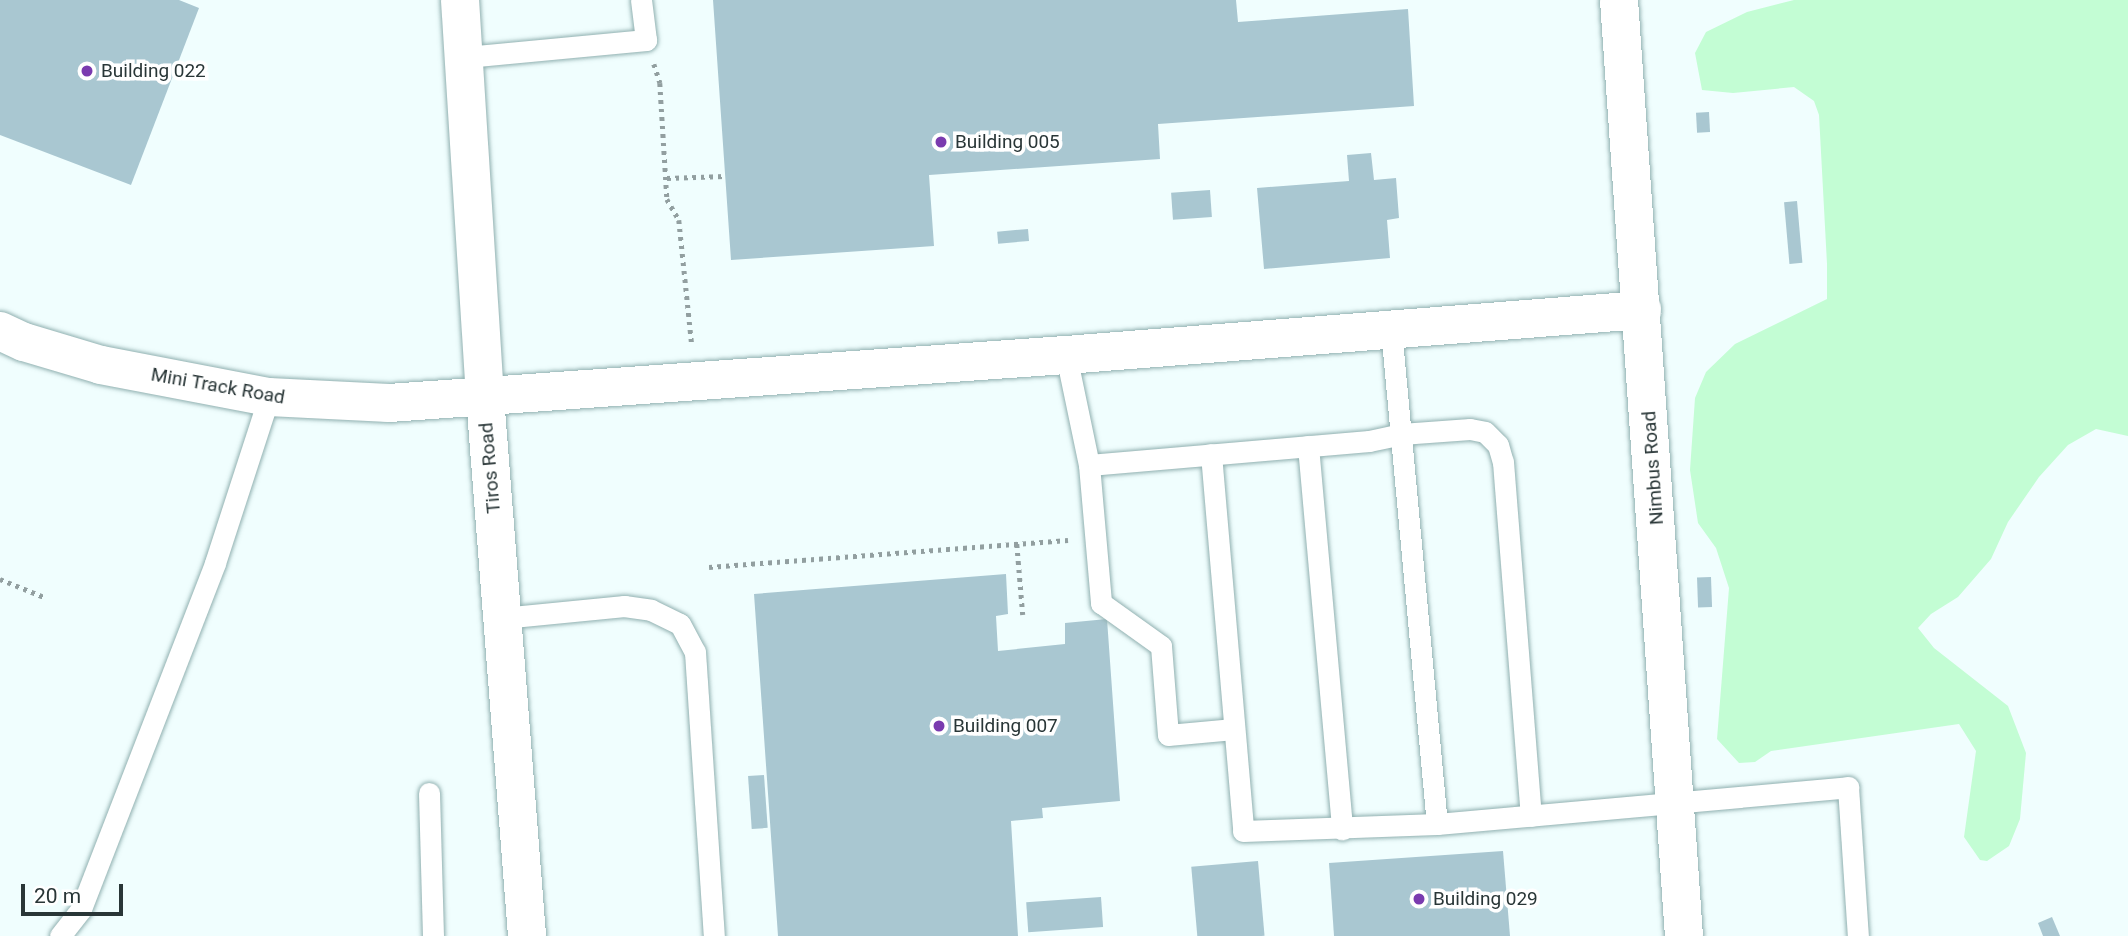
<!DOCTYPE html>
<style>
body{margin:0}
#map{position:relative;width:2128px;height:936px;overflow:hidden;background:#f0fefe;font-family:Roboto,sans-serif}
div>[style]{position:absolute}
.green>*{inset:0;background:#c3fdd4}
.building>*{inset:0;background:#a9c7d1;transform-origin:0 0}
.path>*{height:4.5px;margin-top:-2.25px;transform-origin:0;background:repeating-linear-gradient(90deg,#929fa0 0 3.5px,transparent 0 8.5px)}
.roads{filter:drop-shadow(0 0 2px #90b0b0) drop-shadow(0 0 2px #90b0b0)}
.service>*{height:21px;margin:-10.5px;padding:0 10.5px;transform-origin:10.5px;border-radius:10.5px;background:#fff}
.minor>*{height:38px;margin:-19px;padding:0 19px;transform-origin:19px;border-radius:19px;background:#fff}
.dots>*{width:19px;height:19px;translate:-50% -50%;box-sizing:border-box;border:4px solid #fff;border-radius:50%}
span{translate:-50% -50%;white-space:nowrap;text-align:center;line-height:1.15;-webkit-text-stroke:7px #fff;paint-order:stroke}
.poi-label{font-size:19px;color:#293637}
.left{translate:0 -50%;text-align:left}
.street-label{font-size:19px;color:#293637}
.scale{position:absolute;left:21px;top:884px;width:102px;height:32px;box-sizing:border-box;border:4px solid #293637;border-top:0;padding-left:9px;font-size:21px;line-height:24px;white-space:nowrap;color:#293637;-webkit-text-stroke:5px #fff;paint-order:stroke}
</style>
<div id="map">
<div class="green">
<div style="clip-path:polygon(1794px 0,2128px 0,2128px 436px,2096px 429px,2068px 445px,2039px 477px,2008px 522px,1991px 559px,1958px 597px,1931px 614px,1918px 628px,1934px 648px,2008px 706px,2026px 753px,2020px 819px,2009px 846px,1987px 861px,1980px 860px,1964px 837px,1976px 751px,1959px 724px,1771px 751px,1755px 762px,1739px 763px,1717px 739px,1729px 588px,1716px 548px,1698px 523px,1690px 470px,1695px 398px,1706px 372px,1735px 344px,1827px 299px,1827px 264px,1819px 115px,1814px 101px,1794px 87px,1733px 93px,1702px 90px,1695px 53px,1706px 32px,1747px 12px)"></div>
</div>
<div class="building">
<div style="clip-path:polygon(0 0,179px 0,199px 8px,131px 185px,0 135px)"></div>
<div style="clip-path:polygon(713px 0,1236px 0,1238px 22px,1408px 9px,1414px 106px,1158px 124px,1160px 159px,929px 175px,934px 246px,731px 260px)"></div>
<div style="left:1709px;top:112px;width:20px;height:13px;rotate:87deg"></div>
<div style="clip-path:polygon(1371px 153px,1374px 180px,1396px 178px,1399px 218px,1387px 220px,1390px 258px,1264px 269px,1257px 188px,1349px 181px,1347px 155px)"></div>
<div style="left:1210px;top:190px;width:27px;height:39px;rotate:86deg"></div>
<div style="left:1797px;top:201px;width:62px;height:13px;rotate:85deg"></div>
<div style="left:1028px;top:229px;width:12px;height:31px;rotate:85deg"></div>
<div style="clip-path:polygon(1006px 574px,1008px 614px,996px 616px,998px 651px,1065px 644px,1065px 623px,1107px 619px,1120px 801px,1042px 808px,1043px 818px,1011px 821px,1018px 936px,778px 936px,754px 594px)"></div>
<div style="left:1711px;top:577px;width:30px;height:14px;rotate:88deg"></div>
<div style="left:764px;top:775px;width:53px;height:16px;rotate:86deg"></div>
<div style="clip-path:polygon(1503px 851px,1510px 936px,1334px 936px,1329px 863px)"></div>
<div style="left:1258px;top:861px;width:75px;height:67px;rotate:85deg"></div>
<div style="left:1101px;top:897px;width:30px;height:75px;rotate:86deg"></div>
<div style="clip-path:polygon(2052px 917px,2060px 936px,2043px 936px,2038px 923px)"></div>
</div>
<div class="path">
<div style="left:654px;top:64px;width:20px;rotate:72deg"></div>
<div style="left:660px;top:83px;width:116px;rotate:86.5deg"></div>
<div style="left:667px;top:199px;width:24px;rotate:60deg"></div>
<div style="left:679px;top:220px;width:126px;rotate:84.1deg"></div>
<div style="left:667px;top:178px;width:58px;rotate:-2deg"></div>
<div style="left:1017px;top:544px;width:71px;rotate:85.2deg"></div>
<div style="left:709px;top:567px;width:360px;rotate:-4.3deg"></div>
<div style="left:0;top:579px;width:48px;rotate:22.2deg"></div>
</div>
<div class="roads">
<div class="service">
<div style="left:466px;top:57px;width:181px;rotate:-5.4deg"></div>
<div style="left:646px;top:40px;width:40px;rotate:-97.1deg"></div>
<div style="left:1391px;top:329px;width:497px;rotate:84.7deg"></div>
<div style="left:1066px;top:355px;width:112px;rotate:78.2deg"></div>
<div style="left:1089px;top:465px;width:139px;rotate:85deg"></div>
<div style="left:1101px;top:603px;width:74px;rotate:35.6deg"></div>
<div style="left:1161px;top:646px;width:89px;rotate:85.5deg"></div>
<div style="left:1168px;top:735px;width:66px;rotate:-5.2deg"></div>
<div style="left:1308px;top:446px;width:385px;rotate:84.9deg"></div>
<div style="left:1211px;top:454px;width:378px;rotate:85.1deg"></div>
<div style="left:1243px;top:831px;width:194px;rotate:-2.1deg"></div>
<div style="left:1437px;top:824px;width:413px;rotate:-5.1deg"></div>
<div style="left:1848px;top:787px;width:149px;rotate:86.2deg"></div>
<div style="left:1089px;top:465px;width:281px;rotate:-4.9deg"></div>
<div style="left:1369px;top:441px;width:33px;rotate:-12deg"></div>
<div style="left:1401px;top:434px;width:69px;rotate:-4.1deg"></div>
<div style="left:1470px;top:429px;width:15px;rotate:11deg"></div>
<div style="left:1485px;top:432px;width:18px;rotate:45deg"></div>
<div style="left:1498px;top:445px;width:18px;rotate:74deg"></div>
<div style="left:1503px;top:462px;width:355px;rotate:85.5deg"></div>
<div style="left:502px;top:618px;width:123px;rotate:-5.6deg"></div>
<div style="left:624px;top:606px;width:27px;rotate:8deg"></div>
<div style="left:651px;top:610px;width:32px;rotate:26deg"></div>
<div style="left:680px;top:624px;width:32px;rotate:62deg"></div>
<div style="left:695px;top:652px;width:285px;rotate:86.2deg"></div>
<div style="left:429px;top:793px;width:143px;rotate:88.4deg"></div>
<div style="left:60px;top:936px;width:34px;rotate:-52deg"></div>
<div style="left:81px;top:909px;width:371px;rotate:-68.8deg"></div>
<div style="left:215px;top:563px;width:175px;rotate:-72deg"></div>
</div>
<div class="minor">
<div style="left:460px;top:0;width:398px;rotate:86.4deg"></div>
<div style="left:485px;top:397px;width:541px;rotate:85.54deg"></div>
<div style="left:1619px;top:0;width:938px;rotate:86.03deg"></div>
<div style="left:0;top:331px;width:26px;rotate:25deg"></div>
<div style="left:24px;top:342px;width:80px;rotate:16.6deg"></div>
<div style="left:101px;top:365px;width:171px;rotate:10.8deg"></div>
<div style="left:269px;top:397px;width:120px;rotate:2.9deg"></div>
<div style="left:389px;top:403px;width:679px;rotate:-4.06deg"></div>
<div style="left:1066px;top:355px;width:578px;rotate:-4.47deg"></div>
</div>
</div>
<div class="dots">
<div style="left:87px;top:71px;background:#7a3baf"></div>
<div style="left:941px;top:142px;background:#7a3baf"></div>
<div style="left:939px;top:726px;background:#7a3baf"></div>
<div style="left:1419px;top:899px;background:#7a3baf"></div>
</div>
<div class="poi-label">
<span class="left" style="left:101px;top:71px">Building 022</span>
<span class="left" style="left:955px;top:142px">Building 005</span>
<span class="left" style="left:953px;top:726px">Building 007</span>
<span class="left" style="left:1433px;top:899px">Building 029</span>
</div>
<div class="street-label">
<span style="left:218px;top:386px;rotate:10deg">Mini Track Road</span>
<span style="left:490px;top:468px;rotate:-95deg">Tiros Road</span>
<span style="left:1653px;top:468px;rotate:-94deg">Nimbus Road</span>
</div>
<div class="scale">20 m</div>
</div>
